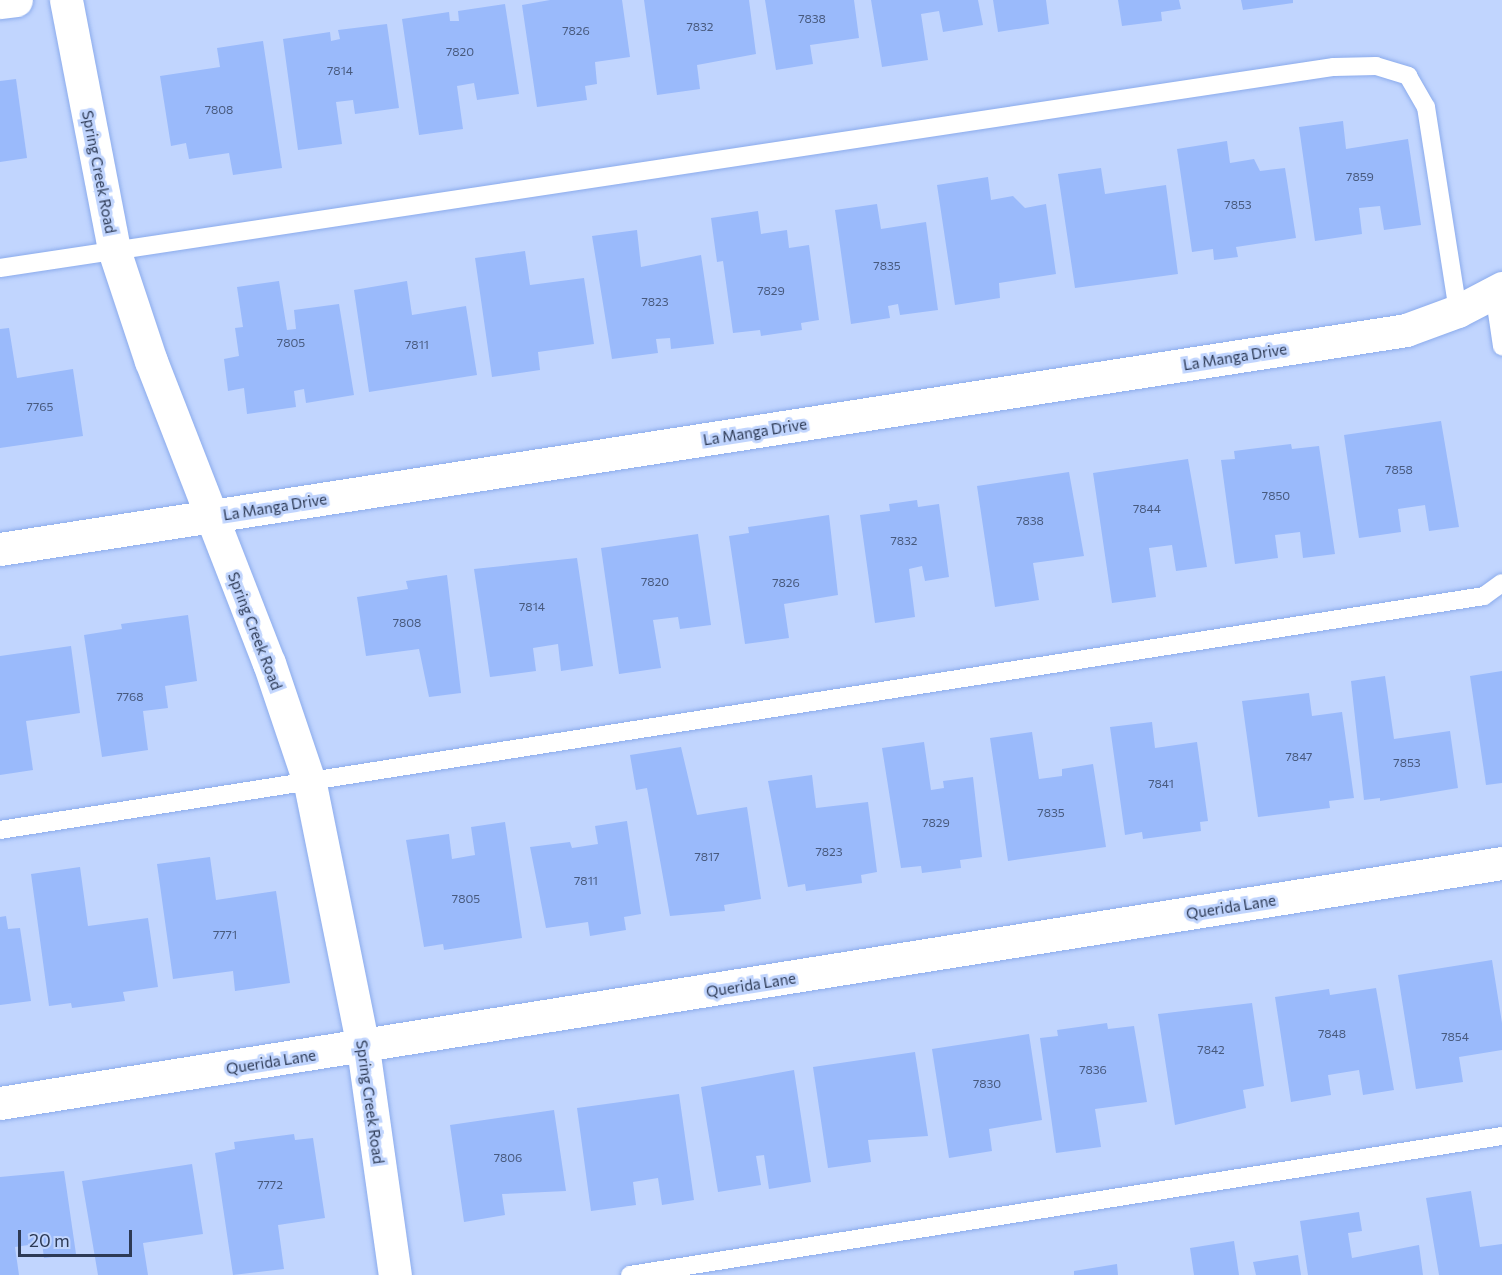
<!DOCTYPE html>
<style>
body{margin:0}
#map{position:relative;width:1502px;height:1275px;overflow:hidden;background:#c1d5fe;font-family:Commissioner,sans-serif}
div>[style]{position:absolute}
.building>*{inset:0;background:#9abafb}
.roads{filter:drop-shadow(0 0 2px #8babec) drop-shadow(0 0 2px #8babec)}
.service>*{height:18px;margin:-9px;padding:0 9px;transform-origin:9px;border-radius:9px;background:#fff}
.minor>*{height:33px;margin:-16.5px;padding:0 16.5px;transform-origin:16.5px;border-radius:16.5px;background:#fff}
.tertiary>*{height:33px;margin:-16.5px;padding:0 16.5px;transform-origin:16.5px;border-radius:16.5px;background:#fff}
span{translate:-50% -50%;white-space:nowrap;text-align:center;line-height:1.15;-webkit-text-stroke:6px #c1d5fe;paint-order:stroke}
.number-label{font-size:12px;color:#485a7e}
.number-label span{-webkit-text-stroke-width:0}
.street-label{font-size:15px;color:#2d3a55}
.scale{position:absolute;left:18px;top:1230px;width:114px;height:27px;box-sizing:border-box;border:3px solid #2d3a55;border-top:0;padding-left:8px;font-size:18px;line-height:21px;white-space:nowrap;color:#2d3a55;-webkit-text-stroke:4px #c1d5fe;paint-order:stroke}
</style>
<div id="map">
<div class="building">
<div style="clip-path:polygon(550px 0,622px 0,630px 57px,595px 62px,597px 84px,585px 86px,587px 100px,537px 107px,522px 5px)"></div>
<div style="clip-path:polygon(644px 0,749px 0,756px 54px,697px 65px,700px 89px,657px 95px)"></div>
<div style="clip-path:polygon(765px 0,854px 0,859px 38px,810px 45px,813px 64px,776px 70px)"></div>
<div style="clip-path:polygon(871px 0,978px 0,983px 25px,943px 32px,939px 11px,921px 14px,928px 60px,882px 67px)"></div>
<div style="clip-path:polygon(993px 0,1046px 0,1049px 24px,998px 32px)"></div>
<div style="clip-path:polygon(1118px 0,1179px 0,1181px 9px,1161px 12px,1162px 21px,1122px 26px)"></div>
<div style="clip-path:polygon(1241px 0,1293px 0,1293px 3px,1243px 10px)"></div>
<div style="clip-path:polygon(505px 4px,519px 94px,477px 100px,474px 83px,457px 86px,463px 129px,419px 135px,402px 19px,449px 12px,450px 21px,459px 21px,458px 11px)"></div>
<div style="clip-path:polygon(387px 24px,399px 108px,355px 114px,353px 100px,336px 102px,342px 144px,298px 150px,283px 39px,330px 32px,331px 41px,340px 39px,338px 30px)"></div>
<div style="clip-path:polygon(263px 41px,282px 168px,233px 175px,229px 153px,189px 159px,186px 143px,171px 146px,160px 76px,220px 67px,217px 48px)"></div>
<div style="clip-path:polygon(16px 79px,27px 158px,0 162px,0 81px)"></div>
<div style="clip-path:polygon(1343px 121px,1346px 149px,1408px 139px,1421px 225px,1384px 230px,1380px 206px,1359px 208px,1362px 234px,1315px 241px,1299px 127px)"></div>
<div style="clip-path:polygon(1227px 141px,1230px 163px,1254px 159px,1260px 171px,1285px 168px,1296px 238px,1236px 247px,1238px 257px,1214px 260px,1213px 249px,1192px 252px,1177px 149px)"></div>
<div style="clip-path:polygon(1101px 168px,1105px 194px,1166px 185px,1178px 274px,1075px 288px,1058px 174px)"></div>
<div style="clip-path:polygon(988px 177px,991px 200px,1013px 196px,1025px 208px,1046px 204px,1056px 274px,999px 283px,1000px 298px,955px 305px,937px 185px)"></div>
<div style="clip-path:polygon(877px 204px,881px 229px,926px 222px,938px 310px,900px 315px,898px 304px,888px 306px,890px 318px,851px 324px,835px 210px)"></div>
<div style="clip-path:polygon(758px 211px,761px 234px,787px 230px,789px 248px,809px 245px,819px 320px,801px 323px,802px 330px,761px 336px,760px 330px,733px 333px,723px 261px,717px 262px,711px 218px)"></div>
<div style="clip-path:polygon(637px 230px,641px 267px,701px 255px,714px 344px,671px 349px,670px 338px,656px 339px,658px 353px,612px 359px,592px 236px)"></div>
<div style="clip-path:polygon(525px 251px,530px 285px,584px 278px,594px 344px,538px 352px,540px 370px,492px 377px,475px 258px)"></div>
<div style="clip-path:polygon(279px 281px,287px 330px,296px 329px,294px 310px,339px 304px,354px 395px,306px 403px,304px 389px,294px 391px,296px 407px,247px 414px,244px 388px,228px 391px,224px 359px,239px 356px,235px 328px,243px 327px,237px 287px)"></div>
<div style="clip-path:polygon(407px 281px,412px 315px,466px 306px,477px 375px,369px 392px,354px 290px)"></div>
<div style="clip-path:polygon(9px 328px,17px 378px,73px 369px,83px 436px,0 448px,0 329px)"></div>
<div style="clip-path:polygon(1441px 421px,1459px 527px,1429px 531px,1425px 505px,1398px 509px,1401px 532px,1359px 538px,1344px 435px)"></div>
<div style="clip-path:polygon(1291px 444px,1292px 449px,1319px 446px,1335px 554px,1303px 558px,1300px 532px,1275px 535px,1278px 558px,1235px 564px,1221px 460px,1235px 459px,1234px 451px)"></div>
<div style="clip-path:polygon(1188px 459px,1207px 567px,1176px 571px,1172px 545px,1149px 548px,1156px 597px,1112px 603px,1093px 473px)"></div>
<div style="clip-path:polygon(1069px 472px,1084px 556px,1033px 563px,1039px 600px,995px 607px,977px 486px)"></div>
<div style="clip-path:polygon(917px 500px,918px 507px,939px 504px,949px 577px,925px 581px,922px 566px,909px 569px,915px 617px,875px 623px,860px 515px,890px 511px,889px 504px)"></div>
<div style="clip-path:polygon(829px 515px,838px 595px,784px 604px,789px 638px,745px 644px,729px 536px,749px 533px,748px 527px)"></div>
<div style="clip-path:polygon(698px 534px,711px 625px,680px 629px,678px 617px,653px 620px,661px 668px,619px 674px,601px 548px)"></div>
<div style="clip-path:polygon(577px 558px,593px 666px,561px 671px,558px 644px,533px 648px,536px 671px,490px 677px,474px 569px)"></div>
<div style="clip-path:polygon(447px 575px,461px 693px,429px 697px,419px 649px,366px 656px,357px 597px,408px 589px,406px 581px)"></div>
<div style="clip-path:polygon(188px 615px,197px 681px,165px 686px,168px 708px,143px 711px,148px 750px,102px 757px,84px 635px,122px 629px,121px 624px)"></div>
<div style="clip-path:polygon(71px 646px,80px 713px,26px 721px,33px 770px,0 775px,0 656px)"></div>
<div style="clip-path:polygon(1502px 671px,1502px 783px,1486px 785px,1470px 676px)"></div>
<div style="clip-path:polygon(1385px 676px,1394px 739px,1450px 731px,1458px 788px,1380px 801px,1380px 798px,1364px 800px,1351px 681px)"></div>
<div style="clip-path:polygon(1309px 693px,1312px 716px,1342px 712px,1354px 798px,1329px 801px,1330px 808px,1258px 817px,1242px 701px)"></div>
<div style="clip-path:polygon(1152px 722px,1155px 748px,1197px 742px,1208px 821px,1200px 822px,1201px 831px,1143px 839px,1142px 832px,1125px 835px,1110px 727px)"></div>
<div style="clip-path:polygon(1032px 732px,1039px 779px,1062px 776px,1062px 769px,1093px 764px,1106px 847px,1008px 861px,990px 738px)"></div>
<div style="clip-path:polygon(924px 742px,931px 790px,944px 788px,943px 781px,973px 777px,982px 857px,960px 860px,961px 868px,922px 873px,921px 866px,901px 868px,882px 748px)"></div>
<div style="clip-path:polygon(681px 747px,697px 815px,747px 807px,761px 899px,724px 905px,725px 911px,670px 916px,647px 788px,636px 790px,630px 755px)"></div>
<div style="clip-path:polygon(812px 775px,816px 808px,868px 802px,877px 872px,861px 875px,862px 883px,806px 891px,805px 884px,788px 887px,768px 781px)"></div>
<div style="clip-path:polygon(627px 821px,641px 914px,624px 917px,626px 930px,590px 936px,588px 922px,546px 928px,530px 847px,570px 842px,572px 848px,598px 844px,595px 826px)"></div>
<div style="clip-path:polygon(505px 822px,522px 938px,444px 950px,443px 944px,424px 947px,406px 840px,449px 834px,452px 859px,475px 855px,471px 827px)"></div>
<div style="clip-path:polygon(210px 857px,216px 900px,276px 891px,290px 983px,235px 991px,233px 971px,173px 979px,157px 864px)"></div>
<div style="clip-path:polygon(80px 867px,88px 926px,148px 918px,158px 987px,123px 992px,125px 1001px,72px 1008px,71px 1003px,49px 1006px,31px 874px)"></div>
<div style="clip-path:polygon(6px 916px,8px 929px,20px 928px,31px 1001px,0 1005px,0 917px)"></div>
<div style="clip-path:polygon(1492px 960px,1502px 1023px,1502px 1050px,1459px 1057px,1463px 1082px,1416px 1089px,1398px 975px)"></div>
<div style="clip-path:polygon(1376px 988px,1394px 1090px,1363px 1095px,1359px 1070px,1328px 1075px,1331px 1095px,1291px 1102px,1275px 997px,1329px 989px,1330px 995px)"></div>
<div style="clip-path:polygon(1252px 1003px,1264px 1086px,1243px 1090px,1246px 1108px,1175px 1125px,1158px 1014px)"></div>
<div style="clip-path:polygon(1107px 1023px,1108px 1029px,1134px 1026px,1147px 1102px,1095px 1109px,1101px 1147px,1056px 1153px,1040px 1038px,1058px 1036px,1057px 1030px)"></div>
<div style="clip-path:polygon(1029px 1034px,1042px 1120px,989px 1129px,992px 1151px,949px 1158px,932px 1049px)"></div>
<div style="clip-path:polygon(915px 1052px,928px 1136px,868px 1140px,871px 1162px,828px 1168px,813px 1067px)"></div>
<div style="clip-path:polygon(794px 1070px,811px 1182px,769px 1189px,764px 1155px,756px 1156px,761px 1185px,718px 1192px,701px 1087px)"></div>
<div style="clip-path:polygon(679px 1094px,694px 1200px,662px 1205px,658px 1178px,633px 1182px,636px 1205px,591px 1211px,577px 1108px)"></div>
<div style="clip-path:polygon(554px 1110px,566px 1191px,502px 1194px,505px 1215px,464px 1222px,450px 1125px)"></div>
<div style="clip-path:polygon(294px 1134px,295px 1140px,313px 1138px,325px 1218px,278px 1225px,284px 1269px,233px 1275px,215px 1153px,235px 1149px,234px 1142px)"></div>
<div style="clip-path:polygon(192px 1164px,203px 1234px,143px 1243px,148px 1275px,98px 1275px,82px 1181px)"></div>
<div style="clip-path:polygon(64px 1171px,76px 1254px,44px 1258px,42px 1243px,15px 1247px,19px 1275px,0 1275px,0 1177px)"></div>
<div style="clip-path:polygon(1471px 1191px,1480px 1247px,1502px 1244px,1502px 1275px,1439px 1275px,1426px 1198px)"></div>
<div style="clip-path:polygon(1359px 1212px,1362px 1231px,1348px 1233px,1352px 1258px,1419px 1245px,1423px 1275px,1308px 1275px,1300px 1221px)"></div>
<div style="clip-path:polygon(1234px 1241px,1239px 1275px,1194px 1275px,1190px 1248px)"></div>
<div style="clip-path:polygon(1298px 1255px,1301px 1275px,1256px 1275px,1253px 1262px)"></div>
<div style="clip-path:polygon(1117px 1264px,1118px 1275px,1074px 1275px,1074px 1271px)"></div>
</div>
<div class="roads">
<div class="service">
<div style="left:0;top:268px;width:1349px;rotate:-8.57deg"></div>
<div style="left:1334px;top:67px;width:42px;rotate:-1.4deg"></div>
<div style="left:1376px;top:66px;width:34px;rotate:17deg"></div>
<div style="left:1408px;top:76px;width:36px;rotate:60deg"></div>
<div style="left:1426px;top:107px;width:206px;rotate:81.1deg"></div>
<div style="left:1494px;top:292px;width:55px;rotate:81.6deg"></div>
<div style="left:0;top:830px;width:1502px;rotate:-8.96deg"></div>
<div style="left:1484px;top:596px;width:22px;rotate:-36deg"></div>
<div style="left:630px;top:1275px;width:883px;rotate:-9.06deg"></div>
</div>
<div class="minor">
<div style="left:0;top:2px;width:16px;rotate:-7deg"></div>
<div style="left:0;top:1103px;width:1521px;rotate:-9.08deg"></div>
</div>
<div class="tertiary">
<div style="left:66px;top:0;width:255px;rotate:79.1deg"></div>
<div style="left:114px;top:250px;width:117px;rotate:71.6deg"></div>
<div style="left:151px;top:361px;width:324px;rotate:68.7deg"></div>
<div style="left:269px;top:663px;width:128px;rotate:71.3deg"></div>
<div style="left:310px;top:784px;width:269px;rotate:78.6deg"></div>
<div style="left:363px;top:1048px;width:229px;rotate:82deg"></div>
<div style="left:0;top:549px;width:1423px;rotate:-8.85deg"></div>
<div style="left:1406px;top:330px;width:55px;rotate:-20.1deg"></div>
<div style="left:1458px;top:311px;width:50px;rotate:-27.6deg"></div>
</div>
</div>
<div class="number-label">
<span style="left:812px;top:19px">7838</span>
<span style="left:700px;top:27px">7832</span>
<span style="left:576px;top:31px">7826</span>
<span style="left:460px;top:52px">7820</span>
<span style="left:340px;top:71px">7814</span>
<span style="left:219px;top:110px">7808</span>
<span style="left:1360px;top:177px">7859</span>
<span style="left:1238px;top:205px">7853</span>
<span style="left:887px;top:266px">7835</span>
<span style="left:771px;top:291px">7829</span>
<span style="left:655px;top:302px">7823</span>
<span style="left:291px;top:343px">7805</span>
<span style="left:417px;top:345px">7811</span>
<span style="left:40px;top:407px">7765</span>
<span style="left:1399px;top:470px">7858</span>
<span style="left:1276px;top:496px">7850</span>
<span style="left:1147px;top:509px">7844</span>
<span style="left:1030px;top:521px">7838</span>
<span style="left:904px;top:541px">7832</span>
<span style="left:655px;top:582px">7820</span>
<span style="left:786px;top:583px">7826</span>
<span style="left:532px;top:607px">7814</span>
<span style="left:407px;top:623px">7808</span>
<span style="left:130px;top:697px">7768</span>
<span style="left:1299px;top:757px">7847</span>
<span style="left:1407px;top:763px">7853</span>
<span style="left:1161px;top:784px">7841</span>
<span style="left:1051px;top:813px">7835</span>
<span style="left:936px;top:823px">7829</span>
<span style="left:829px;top:852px">7823</span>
<span style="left:707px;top:857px">7817</span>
<span style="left:586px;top:881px">7811</span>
<span style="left:466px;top:899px">7805</span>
<span style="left:225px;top:935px">7771</span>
<span style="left:1332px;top:1034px">7848</span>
<span style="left:1455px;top:1037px">7854</span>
<span style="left:1211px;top:1050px">7842</span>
<span style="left:1093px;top:1070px">7836</span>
<span style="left:987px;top:1084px">7830</span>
<span style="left:508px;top:1158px">7806</span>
<span style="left:270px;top:1185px">7772</span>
</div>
<div class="street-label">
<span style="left:99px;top:172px;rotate:79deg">Spring Creek Road</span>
<span style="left:1235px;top:357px;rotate:-9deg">La Manga Drive</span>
<span style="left:755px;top:432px;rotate:-9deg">La Manga Drive</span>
<span style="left:275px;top:507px;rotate:-9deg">La Manga Drive</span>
<span style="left:255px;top:631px;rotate:69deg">Spring Creek Road</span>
<span style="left:1231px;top:907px;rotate:-9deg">Querida Lane</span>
<span style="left:751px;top:985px;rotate:-9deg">Querida Lane</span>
<span style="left:271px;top:1062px;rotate:-9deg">Querida Lane</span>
<span style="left:370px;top:1102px;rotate:82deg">Spring Creek Road</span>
</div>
<div class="scale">20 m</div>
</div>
